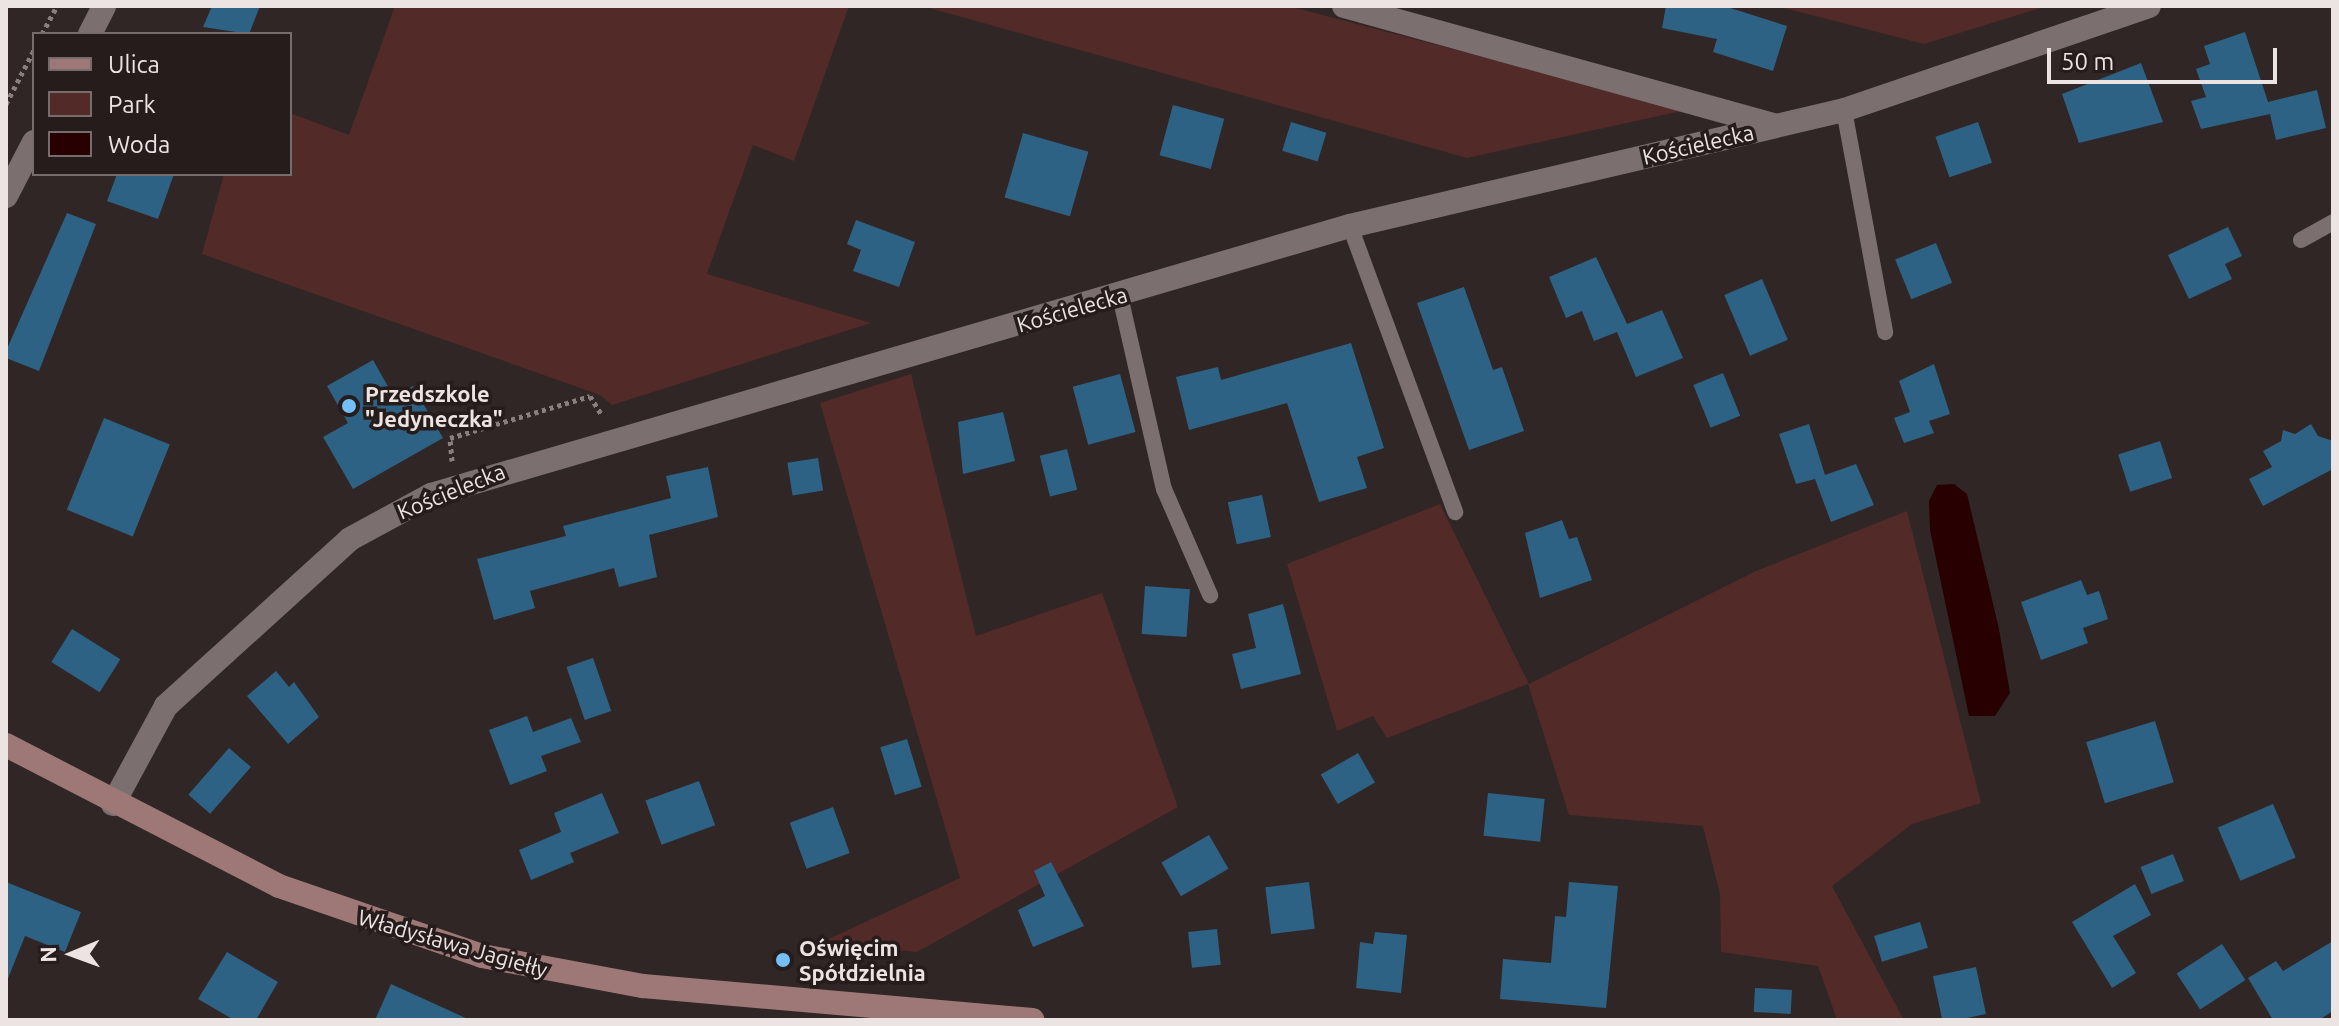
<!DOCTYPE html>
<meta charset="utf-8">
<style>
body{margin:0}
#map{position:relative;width:2339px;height:1026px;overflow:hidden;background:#302625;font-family:Ubuntu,sans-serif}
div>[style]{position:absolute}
.green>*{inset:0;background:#522a28}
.water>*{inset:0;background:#280001}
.building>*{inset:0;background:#2e6285;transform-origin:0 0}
.path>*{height:5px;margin-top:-2.5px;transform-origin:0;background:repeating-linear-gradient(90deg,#887f7e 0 4px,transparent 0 8px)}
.lane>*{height:16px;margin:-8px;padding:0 8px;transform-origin:8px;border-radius:8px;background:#7b6f6f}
.street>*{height:24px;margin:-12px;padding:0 12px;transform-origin:12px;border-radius:12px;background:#7b6f6f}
.secondary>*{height:24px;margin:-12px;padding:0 12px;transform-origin:12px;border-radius:12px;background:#9e7877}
.dots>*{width:22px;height:22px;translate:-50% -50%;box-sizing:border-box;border:4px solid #261c1c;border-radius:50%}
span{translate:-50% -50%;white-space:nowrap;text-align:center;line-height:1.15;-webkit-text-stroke:7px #261c1c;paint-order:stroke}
.street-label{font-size:22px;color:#ebe4e3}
.poi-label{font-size:22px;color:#ebe4e3;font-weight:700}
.left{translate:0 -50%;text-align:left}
.frame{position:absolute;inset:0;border:8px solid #ebe4e3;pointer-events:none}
.legend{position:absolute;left:32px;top:32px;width:260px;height:144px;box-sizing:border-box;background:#261c1c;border:2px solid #756c6c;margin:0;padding:10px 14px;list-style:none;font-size:24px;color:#ebe4e3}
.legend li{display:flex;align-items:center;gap:16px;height:40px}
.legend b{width:40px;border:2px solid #756c6c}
.north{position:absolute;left:32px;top:914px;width:80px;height:80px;-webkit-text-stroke:6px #261c1c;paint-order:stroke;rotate:269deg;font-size:22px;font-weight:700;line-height:32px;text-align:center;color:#ebe4e3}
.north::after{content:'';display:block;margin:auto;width:28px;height:36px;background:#ebe4e3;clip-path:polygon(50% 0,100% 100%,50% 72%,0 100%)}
.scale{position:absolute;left:2047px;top:48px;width:230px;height:36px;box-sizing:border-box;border:4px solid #ebe4e3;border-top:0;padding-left:10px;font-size:24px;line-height:28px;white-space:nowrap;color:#ebe4e3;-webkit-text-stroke:6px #261c1c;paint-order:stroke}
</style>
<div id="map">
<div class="green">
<div style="clip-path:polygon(395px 6px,849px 6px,794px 161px,753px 145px,707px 274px,871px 323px,612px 405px,600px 395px,202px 254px,224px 174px,290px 174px,290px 113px,349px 135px)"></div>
<div style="clip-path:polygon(922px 6px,1288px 6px,1686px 110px,1467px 158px)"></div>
<div style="clip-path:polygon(1776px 6px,2047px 6px,1924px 44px)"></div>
<div style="clip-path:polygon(911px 374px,976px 636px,1102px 593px,1178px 807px,917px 952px,820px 943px,960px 878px,820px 403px)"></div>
<div style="clip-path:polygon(1440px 504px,1529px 684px,1756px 571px,1907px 511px,1981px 803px,1912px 824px,1832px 886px,1904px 1020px,1837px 1020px,1818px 966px,1721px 952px,1720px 894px,1703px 826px,1569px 815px,1528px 684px,1387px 738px,1373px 716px,1337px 731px,1287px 564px)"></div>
</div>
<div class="water">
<div style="clip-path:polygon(1954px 484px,1967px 494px,1999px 629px,2010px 693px,1995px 716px,1969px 716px,1930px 530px,1929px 501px,1937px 485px)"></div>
</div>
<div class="building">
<div style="clip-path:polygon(212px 6px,260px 6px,249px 34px,203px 27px)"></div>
<div style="clip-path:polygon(1666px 6px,1724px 6px,1787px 26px,1773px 71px,1713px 52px,1717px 39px,1662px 28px)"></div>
<div style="clip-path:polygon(2245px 32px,2268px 102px,2317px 90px,2326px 128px,2276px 140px,2270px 114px,2201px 129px,2191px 101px,2206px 97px,2196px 69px,2210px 64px,2204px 46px)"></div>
<div style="clip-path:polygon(2141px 63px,2163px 122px,2079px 143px,2062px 94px)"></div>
<div style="left:1173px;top:105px;width:53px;height:52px;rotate:15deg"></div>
<div style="left:1291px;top:122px;width:37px;height:30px;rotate:17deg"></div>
<div style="left:1978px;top:122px;width:43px;height:45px;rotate:71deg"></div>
<div style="left:1023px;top:133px;width:68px;height:67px;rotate:16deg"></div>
<div style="clip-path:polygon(117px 174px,174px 174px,158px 219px,107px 201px)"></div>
<div style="clip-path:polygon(67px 213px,96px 224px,39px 371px,6px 358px,6px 351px)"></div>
<div style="clip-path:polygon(856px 220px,915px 242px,899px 287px,853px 271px,861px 250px,847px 244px)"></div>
<div style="clip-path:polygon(2228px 227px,2242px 256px,2225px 264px,2232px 279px,2189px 299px,2168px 255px)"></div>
<div style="left:1936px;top:243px;width:43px;height:44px;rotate:68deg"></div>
<div style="clip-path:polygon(1596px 257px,1627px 324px,1662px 310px,1683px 358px,1636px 377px,1617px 332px,1594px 341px,1582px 311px,1566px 318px,1549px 277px)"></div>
<div style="left:1762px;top:279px;width:66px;height:41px;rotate:67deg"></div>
<div style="clip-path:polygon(1464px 287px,1493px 370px,1502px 367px,1524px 431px,1469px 450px,1417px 303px)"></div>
<div style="clip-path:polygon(1351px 343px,1384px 448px,1357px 457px,1367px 488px,1319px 502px,1287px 403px,1189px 430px,1176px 377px,1218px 367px,1221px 380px)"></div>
<div style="clip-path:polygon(373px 360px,394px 397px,413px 386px,443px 438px,353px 489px,323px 437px,348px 423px,327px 386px)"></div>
<div style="clip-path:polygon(1934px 364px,1950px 414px,1929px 421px,1934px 433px,1904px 443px,1894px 418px,1910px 412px,1899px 381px)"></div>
<div style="left:1723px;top:373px;width:46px;height:32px;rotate:68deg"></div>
<div style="left:1120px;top:374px;width:60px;height:49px;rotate:75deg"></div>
<div style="clip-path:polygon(1003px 412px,1015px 461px,963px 474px,958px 422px)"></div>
<div style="left:104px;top:418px;width:71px;height:99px;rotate:22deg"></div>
<div style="clip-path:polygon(1809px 424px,1825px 475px,1856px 464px,1874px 505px,1831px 522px,1815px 479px,1796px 484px,1779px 434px)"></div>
<div style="clip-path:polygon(2311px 424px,2318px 436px,2333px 441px,2333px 469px,2263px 506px,2249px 479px,2272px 467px,2263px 451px,2281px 441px,2283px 430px,2295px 434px)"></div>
<div style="left:2160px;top:441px;width:39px;height:44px;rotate:72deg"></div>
<div style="left:1067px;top:449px;width:42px;height:28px;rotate:76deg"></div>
<div style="left:818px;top:458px;width:33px;height:31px;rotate:81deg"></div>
<div style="clip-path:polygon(708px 467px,718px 517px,649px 535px,657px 577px,619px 587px,614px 568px,530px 591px,535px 608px,494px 620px,477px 559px,566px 536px,563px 526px,671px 498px,666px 476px)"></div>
<div style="left:1262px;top:495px;width:43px;height:35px;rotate:78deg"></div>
<div style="clip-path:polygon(1562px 520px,1569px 539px,1577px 537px,1592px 580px,1540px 598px,1525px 533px)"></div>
<div style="clip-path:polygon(2081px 580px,2087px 595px,2099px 591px,2108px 619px,2083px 628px,2088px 643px,2041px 660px,2021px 602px)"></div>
<div style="left:1145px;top:586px;width:45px;height:48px;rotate:4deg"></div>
<div style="clip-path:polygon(1283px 604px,1301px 674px,1241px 689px,1232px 654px,1256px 648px,1248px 614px)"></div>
<div style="left:72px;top:629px;width:57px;height:39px;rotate:32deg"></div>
<div style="left:593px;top:658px;width:56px;height:28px;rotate:71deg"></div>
<div style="clip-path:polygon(276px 671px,289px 687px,294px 682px,319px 717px,288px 744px,247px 696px)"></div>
<div style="clip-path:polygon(527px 716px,533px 732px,571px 718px,581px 742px,541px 756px,547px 771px,510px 785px,489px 730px)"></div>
<div style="left:2155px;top:721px;width:64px;height:72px;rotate:73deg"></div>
<div style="left:907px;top:739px;width:50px;height:28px;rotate:73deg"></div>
<div style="left:229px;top:748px;width:29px;height:62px;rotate:41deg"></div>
<div style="left:1358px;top:753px;width:34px;height:43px;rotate:60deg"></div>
<div style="left:699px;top:781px;width:47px;height:57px;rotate:70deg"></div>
<div style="clip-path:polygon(602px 793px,619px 833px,570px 853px,574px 862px,531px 880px,519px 850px,561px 832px,554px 813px)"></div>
<div style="left:1488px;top:793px;width:57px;height:43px;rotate:6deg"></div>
<div style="left:2273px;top:804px;width:58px;height:60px;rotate:67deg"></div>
<div style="left:833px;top:807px;width:49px;height:46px;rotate:70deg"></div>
<div style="left:1209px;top:835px;width:39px;height:55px;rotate:60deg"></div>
<div style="left:2173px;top:854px;width:29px;height:35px;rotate:68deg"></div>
<div style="clip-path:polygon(1051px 862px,1084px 926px,1033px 947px,1018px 910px,1045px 896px,1034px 871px)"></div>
<div style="clip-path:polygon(6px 882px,81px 912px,65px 952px,25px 936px,7px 981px)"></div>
<div style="left:1309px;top:882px;width:47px;height:44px;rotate:83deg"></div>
<div style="clip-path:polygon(1569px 882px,1618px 886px,1606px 1008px,1500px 999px,1503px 959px,1551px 963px,1555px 916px,1566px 917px)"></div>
<div style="clip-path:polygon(2135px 884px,2151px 915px,2113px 936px,2136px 973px,2112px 988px,2072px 922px)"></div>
<div style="left:1920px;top:922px;width:27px;height:48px;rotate:73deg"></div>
<div style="left:1217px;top:929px;width:36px;height:29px;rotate:84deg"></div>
<div style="clip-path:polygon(1375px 932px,1407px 935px,1401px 993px,1356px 988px,1360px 942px,1373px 944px)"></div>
<div style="clip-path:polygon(2333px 941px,2333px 1011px,2319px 1020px,2273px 1020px,2248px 978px,2276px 961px,2283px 971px)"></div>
<div style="left:2222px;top:944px;width:43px;height:54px;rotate:57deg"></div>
<div style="clip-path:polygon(227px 952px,278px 982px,256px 1020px,234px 1020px,198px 999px)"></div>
<div style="left:1976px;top:967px;width:48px;height:44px;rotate:78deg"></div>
<div style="clip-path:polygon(391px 984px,470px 1020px,375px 1020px)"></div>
<div style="left:1755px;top:988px;width:37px;height:24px;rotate:3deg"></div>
</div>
<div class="path">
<div style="left:42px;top:34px;width:32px;rotate:-62deg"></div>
<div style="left:6px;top:104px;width:61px;rotate:-62.6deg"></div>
<div style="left:452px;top:461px;width:23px;rotate:-95deg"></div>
<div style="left:450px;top:438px;width:146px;rotate:-16.7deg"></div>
<div style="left:590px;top:396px;width:22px;rotate:58deg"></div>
</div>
<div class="lane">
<div style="left:1844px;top:110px;width:226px;rotate:79.5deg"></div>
<div style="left:1350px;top:226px;width:305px;rotate:69.8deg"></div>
<div style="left:2301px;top:240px;width:37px;rotate:-29deg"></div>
<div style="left:1120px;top:296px;width:198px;rotate:77.2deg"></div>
<div style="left:1164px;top:489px;width:116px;rotate:66.5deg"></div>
</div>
<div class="street">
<div style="left:1344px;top:6px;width:444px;rotate:15.5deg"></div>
<div style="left:90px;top:34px;width:31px;rotate:-63deg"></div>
<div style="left:6px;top:196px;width:61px;rotate:-62.6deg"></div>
<div style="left:113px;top:804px;width:111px;rotate:-61.6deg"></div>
<div style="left:166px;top:706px;width:248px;rotate:-42.2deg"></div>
<div style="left:350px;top:539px;width:92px;rotate:-28.5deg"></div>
<div style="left:431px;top:495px;width:958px;rotate:-16.32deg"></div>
<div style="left:1350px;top:226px;width:507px;rotate:-13.21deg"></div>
<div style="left:1844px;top:110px;width:322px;rotate:-18.8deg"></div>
</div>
<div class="secondary">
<div style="left:6px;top:745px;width:307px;rotate:27.3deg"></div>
<div style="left:279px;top:886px;width:215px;rotate:19deg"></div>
<div style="left:482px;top:956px;width:164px;rotate:10.6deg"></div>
<div style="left:643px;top:986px;width:391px;rotate:5deg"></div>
</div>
<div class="dots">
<div style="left:349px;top:406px;background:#74c0f6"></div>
<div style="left:783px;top:960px;background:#74c0f6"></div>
</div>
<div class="street-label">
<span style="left:1698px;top:144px;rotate:-13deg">Kościelecka</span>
<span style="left:1072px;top:309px;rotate:-16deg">Kościelecka</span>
<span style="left:451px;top:491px;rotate:-22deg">Kościelecka</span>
<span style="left:453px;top:943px;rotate:16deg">Władysława Jagiełły</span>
</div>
<div class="poi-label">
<span class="left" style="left:365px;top:406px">Przedszkole<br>"Jedyneczka"</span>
<span class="left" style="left:799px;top:960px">Oświęcim<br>Spółdzielnia</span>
</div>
<div class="frame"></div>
<ul class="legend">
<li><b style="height:10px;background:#9e7877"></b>Ulica</li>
<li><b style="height:22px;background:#522a28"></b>Park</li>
<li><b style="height:22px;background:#280001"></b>Woda</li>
</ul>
<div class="north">N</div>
<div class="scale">50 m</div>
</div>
